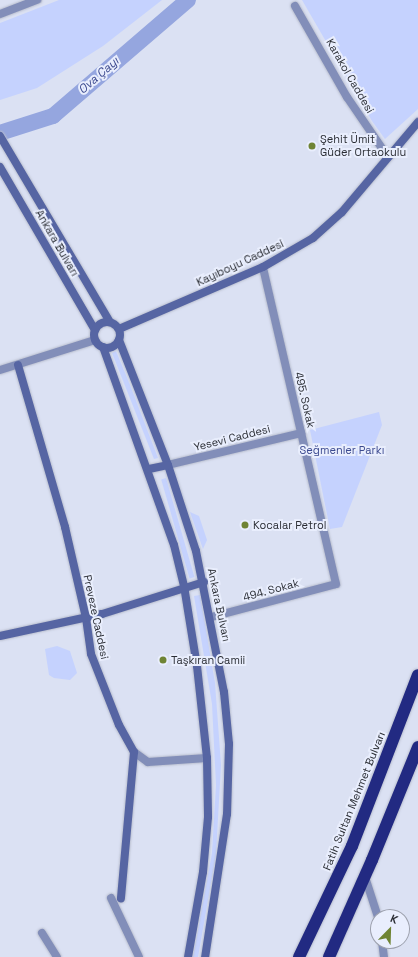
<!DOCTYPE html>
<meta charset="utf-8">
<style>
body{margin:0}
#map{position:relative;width:418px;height:957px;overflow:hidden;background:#dbe1f3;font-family:"Space Grotesk",sans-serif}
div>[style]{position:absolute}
.green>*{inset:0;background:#c5d2fe;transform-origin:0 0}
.river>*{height:16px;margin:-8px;padding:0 8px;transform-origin:8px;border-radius:8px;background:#95a6df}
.roads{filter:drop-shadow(0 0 1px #b8bdcd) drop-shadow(0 0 1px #b8bdcd)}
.street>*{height:8px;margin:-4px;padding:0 4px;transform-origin:4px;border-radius:4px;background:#828eb9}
.secondary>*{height:8px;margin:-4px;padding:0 4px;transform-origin:4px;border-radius:4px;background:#5665a3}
.secondary>.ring{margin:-4px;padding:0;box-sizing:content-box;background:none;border:8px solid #5665a3;border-radius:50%}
.highway>*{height:12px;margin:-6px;padding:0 6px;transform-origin:6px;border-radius:6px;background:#222a82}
.dots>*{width:11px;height:11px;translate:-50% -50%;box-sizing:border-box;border:2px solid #e9eefd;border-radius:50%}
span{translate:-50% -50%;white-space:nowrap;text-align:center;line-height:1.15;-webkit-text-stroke:4px #e9eefd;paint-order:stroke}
.street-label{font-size:11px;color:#2b2e35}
.poi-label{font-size:11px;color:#2b2e35}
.left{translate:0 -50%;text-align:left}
.park-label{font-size:11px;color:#3c4a90}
.water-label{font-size:12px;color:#39478d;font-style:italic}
.north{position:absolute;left:370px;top:909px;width:40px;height:40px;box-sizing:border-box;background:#e9eefd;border:1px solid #9da1ad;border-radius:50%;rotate:23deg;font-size:11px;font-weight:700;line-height:16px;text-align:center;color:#2b2e35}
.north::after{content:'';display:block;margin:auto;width:14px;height:18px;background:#6f8434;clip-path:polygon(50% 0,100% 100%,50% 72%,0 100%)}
</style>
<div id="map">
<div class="green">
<div style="clip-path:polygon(59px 0,162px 0,103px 46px,37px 88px,0 100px,0 23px)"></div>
<div style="clip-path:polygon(302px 0,418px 0,418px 109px,385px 139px,372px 121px)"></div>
<div style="clip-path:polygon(116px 351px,130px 385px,158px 458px,154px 459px,112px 353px)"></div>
<div style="clip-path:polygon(379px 412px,382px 425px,342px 527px,330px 529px,310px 430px)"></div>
<div style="left:166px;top:478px;width:103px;height:5px;rotate:74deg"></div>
<div style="clip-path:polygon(190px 512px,199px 516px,207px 540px,203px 549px)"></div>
<div style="clip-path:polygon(200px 595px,215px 683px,221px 765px,216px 854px,198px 957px,193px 957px,212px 853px,216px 785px,212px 704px,194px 596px)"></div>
<div style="clip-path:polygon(57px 646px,70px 651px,77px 673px,70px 680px,54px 678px,49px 675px,45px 649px)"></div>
</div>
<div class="river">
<div style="left:0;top:133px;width:56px;rotate:-17.8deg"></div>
<div style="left:53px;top:116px;width:178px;rotate:-40.7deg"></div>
</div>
<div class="roads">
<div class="street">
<div style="left:295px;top:6px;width:105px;rotate:60.3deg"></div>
<div style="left:347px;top:97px;width:73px;rotate:55.7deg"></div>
<div style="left:0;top:14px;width:40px;rotate:-21deg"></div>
<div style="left:0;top:370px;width:100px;rotate:-17.5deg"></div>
<div style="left:168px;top:465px;width:137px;rotate:-13.5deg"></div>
<div style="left:211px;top:617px;width:129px;rotate:-14.8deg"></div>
<div style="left:336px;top:584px;width:325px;rotate:-103deg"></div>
<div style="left:134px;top:752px;width:17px;rotate:36deg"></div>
<div style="left:148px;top:762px;width:59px;rotate:-3.9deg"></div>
<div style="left:365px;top:877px;width:42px;rotate:72deg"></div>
<div style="left:111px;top:898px;width:65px;rotate:64.6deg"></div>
<div style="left:42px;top:933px;width:28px;rotate:58deg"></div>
<div style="left:382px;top:941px;width:16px;rotate:83deg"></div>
</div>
<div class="secondary">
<div style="left:0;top:136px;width:216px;rotate:59.4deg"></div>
<div style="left:0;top:167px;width:189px;rotate:59.8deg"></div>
<div class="ring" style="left:94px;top:322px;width:18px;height:18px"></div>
<div style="left:119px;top:329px;width:157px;rotate:-23.3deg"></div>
<div style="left:263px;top:267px;width:58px;rotate:-30.1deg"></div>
<div style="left:313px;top:238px;width:39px;rotate:-42deg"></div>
<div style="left:342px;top:212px;width:118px;rotate:-49.8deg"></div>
<div style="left:119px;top:340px;width:134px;rotate:68.6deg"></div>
<div style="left:168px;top:465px;width:90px;rotate:72deg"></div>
<div style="left:196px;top:551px;width:144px;rotate:78.8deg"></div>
<div style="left:224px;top:692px;width:52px;rotate:84.5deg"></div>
<div style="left:229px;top:744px;width:70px;rotate:91.6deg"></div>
<div style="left:227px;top:814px;width:145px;rotate:98.7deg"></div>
<div style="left:103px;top:347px;width:210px;rotate:70.3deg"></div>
<div style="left:174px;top:545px;width:42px;rotate:76.3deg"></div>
<div style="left:184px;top:586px;width:81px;rotate:80.8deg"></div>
<div style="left:197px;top:666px;width:93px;rotate:83.8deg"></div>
<div style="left:207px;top:758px;width:59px;rotate:89deg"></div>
<div style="left:208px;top:817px;width:55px;rotate:95.2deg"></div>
<div style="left:203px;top:872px;width:86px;rotate:100deg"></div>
<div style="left:18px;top:365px;width:169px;rotate:73.8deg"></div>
<div style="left:65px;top:527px;width:93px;rotate:77deg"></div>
<div style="left:86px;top:618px;width:36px;rotate:82deg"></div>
<div style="left:91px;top:654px;width:76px;rotate:68.5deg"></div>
<div style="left:119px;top:725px;width:31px;rotate:61deg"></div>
<div style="left:134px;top:752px;width:147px;rotate:95.1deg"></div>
<div style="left:149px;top:469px;width:19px;rotate:-12deg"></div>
<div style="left:0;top:636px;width:104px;rotate:-12.2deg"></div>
<div style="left:102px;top:614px;width:107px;rotate:-17.4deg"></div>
</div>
<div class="highway">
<div style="left:299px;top:957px;width:123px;rotate:-64.5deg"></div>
<div style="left:352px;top:846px;width:183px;rotate:-68.9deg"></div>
<div style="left:329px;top:957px;width:106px;rotate:-66.1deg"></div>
<div style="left:372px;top:860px;width:122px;rotate:-67.8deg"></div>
</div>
</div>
<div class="dots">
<div style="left:312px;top:146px;background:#6f8434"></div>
<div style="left:245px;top:525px;background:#6f8434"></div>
<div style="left:163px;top:660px;background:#6f8434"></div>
</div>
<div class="street-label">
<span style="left:350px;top:76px;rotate:60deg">Karakol Caddesi</span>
<span style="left:57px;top:243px;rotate:60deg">Ankara Bulvarı</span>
<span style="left:240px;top:263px;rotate:-25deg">Kayıboyu Caddesi</span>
<span style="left:305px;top:400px;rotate:77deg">495. Sokak</span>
<span style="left:232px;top:438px;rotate:-14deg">Yesevi Caddesi</span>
<span style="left:271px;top:590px;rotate:-15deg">494. Sokak</span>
<span style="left:219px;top:605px;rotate:78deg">Ankara Bulvarı</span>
<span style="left:96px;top:617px;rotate:78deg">Preveze Caddesi</span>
<span style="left:354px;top:801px;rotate:-68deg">Fatih Sultan Mehmet Bulvarı</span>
</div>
<div class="poi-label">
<span class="left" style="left:320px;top:146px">Şehit Ümit<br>Güder Ortaokulu</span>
<span class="left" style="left:253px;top:525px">Kocalar Petrol</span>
<span class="left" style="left:171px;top:660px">Taşkıran Camii</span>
</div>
<div class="park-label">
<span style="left:342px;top:450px">Seğmenler Parkı</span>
</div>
<div class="water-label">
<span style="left:99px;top:76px;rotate:-41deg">Ova Çayı</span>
</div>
<div class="north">K</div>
</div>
